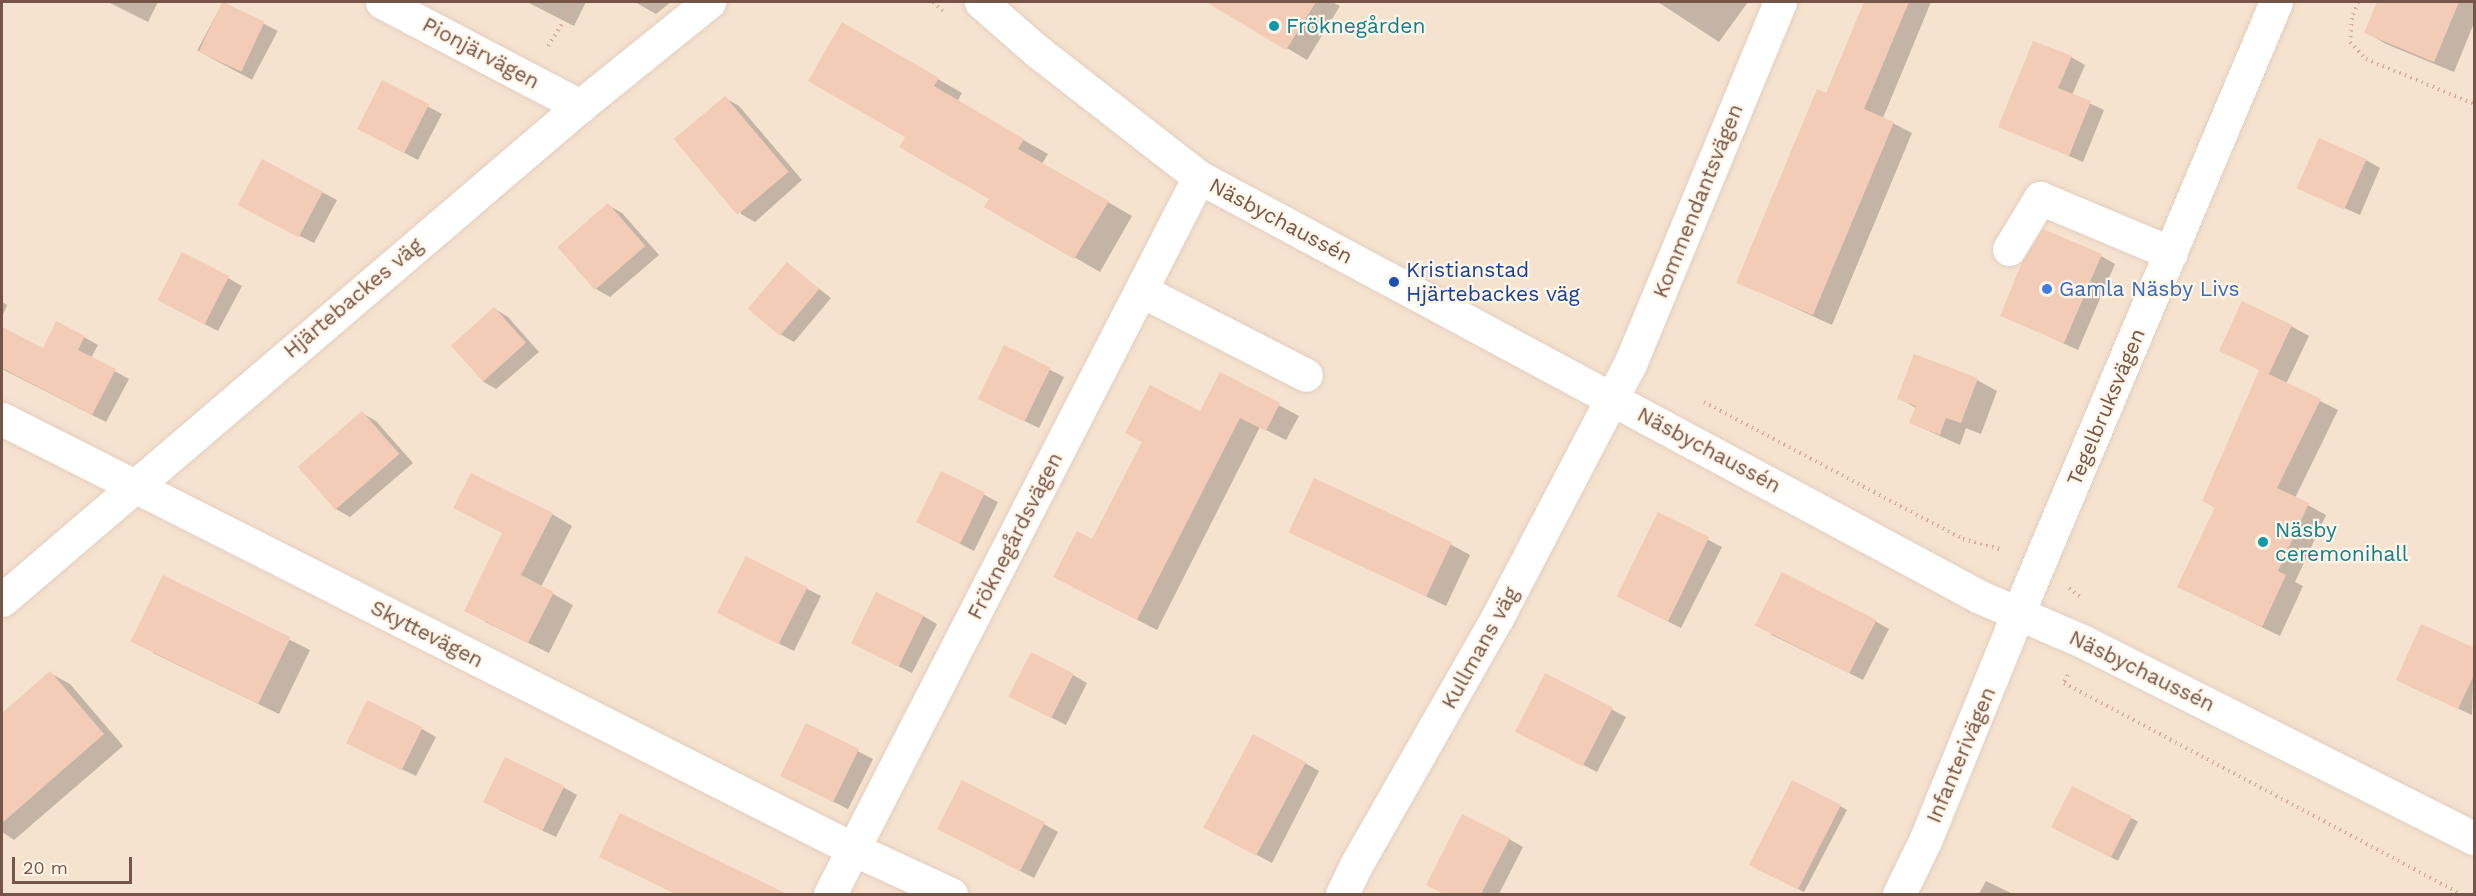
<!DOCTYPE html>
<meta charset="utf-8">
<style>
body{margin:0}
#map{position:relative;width:2476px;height:896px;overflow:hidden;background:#fdf1e1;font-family:"Work Sans",sans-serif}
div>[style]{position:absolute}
.residential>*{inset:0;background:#f5e2cf;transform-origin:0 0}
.shadow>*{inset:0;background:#0003;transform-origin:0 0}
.building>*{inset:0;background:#f3ccb7;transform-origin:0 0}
.path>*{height:4px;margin-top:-2px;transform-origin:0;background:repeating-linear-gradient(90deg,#d8af9b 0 1.5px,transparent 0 6px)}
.roads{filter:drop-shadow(0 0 2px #e3cebf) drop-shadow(0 0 2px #e3cebf)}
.minor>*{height:33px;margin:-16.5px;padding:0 16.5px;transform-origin:16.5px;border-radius:16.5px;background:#fff}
.dots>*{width:16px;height:16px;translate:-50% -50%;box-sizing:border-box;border:3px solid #fff5e8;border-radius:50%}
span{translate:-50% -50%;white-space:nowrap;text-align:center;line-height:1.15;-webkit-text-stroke:4.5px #fff5e8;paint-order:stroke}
.culture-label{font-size:21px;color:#0d838f}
.left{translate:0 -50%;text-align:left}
.street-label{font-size:21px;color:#755547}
.transit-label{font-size:21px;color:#164399}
.shop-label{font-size:21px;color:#366cbe}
.frame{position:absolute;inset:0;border:3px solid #755547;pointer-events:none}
.scale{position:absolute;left:12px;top:857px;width:120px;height:27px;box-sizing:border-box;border:3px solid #755547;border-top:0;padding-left:8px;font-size:18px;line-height:21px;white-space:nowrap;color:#755547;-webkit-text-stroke:4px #fff5e8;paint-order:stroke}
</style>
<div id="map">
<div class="residential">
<div style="left:2px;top:2px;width:2472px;height:892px"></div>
</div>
<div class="shadow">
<div style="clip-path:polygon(108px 2px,158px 2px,148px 22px)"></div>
<div style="left:223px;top:2px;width:62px;height:55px;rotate:28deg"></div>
<div style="clip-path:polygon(527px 2px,586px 2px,574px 26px)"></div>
<div style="clip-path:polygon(635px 2px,671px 2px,656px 14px)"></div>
<div style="clip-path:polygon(1209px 2px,1332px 2px,1340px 6px,1307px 60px)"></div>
<div style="clip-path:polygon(1658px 2px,1748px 2px,1719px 42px)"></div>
<div style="clip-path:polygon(1866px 2px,1931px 2px,1883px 118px,1912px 133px,1832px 325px,1738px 282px,1826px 95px)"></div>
<div style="clip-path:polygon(2379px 2px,2474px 2px,2474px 23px,2454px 72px,2386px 44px,2366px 32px)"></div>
<div style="clip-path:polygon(843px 24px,962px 93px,957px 102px,1048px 154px,1042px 164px,1132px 216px,1100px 272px,986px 206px,991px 198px,907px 137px)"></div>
<div style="clip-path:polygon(2071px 57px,2085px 65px,2072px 95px,2104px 110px,2083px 162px,2000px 126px)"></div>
<div style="clip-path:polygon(382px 82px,442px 114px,418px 160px,372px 136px)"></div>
<div style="clip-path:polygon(725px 98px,739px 106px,802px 180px,755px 222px,741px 214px)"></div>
<div style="clip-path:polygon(2366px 160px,2380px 168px,2360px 215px,2300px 188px)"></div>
<div style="clip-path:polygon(263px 161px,337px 200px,314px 243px,254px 213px)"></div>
<div style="clip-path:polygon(608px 205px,622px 213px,659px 255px,610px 297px,596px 289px)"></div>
<div style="clip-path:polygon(2101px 256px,2115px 264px,2078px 350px,2002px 315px)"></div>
<div style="clip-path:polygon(787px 264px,831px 298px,794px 342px,780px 334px,749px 308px)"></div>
<div style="clip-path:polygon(228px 278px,242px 286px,218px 331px,173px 308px)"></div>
<div style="clip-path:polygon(2px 302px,7px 305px,2px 317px)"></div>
<div style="clip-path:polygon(495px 309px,508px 317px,539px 352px,496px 389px,482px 381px)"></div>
<div style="clip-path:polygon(2291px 326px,2309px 336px,2286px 384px,2338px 410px,2295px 498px,2326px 515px,2295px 582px,2303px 586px,2280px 636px,2179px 587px,2216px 508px,2204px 501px,2261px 371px,2221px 350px)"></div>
<div style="clip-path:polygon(2px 329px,43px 350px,84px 337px,98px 345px,91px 358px,129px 379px,106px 422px,2px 369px)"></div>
<div style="clip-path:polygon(1005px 347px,1064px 377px,1039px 428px,993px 406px)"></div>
<div style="clip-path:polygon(1221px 374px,1299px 416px,1286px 440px,1260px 427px,1157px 630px,1074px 587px,1093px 541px,1200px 413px)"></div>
<div style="clip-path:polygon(1977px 380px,1997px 391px,1981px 434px,1966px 428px,1960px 445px,1911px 423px,1916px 408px,1899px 398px)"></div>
<div style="clip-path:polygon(362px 413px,376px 421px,413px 463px,350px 517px,336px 509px)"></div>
<div style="clip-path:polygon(942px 473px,998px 502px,974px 551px,931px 529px)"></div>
<div style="clip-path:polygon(552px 514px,572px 526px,541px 587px,573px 605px,549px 653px,485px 622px,504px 533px)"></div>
<div style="clip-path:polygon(1658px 514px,1722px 547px,1681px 628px,1631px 603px)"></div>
<div style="clip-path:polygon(1291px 531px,1450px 544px,1470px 555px,1446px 606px)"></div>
<div style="clip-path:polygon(747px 558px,821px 596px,794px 651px,734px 621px)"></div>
<div style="clip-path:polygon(164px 577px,310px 650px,279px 714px,153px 653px)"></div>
<div style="clip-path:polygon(923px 616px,937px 624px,912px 673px,866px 650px)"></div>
<div style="clip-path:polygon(1875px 621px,1889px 629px,1863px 680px,1770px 634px)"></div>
<div style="clip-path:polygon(2474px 650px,2472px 715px,2411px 687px)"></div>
<div style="clip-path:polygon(50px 673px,70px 684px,123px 746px,14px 840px,2px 832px,2px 715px)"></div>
<div style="clip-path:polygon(1073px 675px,1087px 683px,1066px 725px,1025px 704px)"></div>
<div style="clip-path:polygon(1546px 675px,1626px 717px,1597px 772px,1532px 739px)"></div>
<div style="clip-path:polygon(807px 725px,873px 759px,848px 809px,796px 783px)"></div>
<div style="clip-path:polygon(422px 729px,436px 737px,416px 776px,362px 750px)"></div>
<div style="clip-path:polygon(1305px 763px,1319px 771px,1272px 863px,1221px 836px)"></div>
<div style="clip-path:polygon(563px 787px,577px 795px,556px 837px,499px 810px)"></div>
<div style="left:2072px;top:788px;width:74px;height:44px;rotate:27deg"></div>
<div style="clip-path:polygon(1840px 806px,1847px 810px,1804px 892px,1757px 869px)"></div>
<div style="clip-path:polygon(620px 815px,785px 894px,676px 894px,615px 864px)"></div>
<div style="clip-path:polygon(1044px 824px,1058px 832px,1034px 878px,953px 836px)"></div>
<div style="clip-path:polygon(1509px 839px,1523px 847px,1499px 894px,1445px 894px,1428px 885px)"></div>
<div style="clip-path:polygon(1986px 881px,2013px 894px,1979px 894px)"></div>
</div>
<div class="building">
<div style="left:222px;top:2px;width:47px;height:55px;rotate:25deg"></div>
<div style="clip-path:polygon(1206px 2px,1316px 2px,1286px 50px)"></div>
<div style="clip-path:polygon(1864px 2px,1909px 2px,1864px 109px,1894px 122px,1813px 315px,1736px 283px,1817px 89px,1826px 93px)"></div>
<div style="clip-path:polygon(2377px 2px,2459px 2px,2434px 62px,2364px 33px)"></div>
<div style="clip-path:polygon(842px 22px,939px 78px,934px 86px,1024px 139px,1018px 149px,1109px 201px,1074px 259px,984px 207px,989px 199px,899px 147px,905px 137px,808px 81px)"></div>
<div style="clip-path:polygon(2033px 41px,2072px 56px,2058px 88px,2091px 101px,2069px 156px,1998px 127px)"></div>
<div style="left:382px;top:80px;width:53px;height:55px;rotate:27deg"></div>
<div style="left:725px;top:96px;width:99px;height:67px;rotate:50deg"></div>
<div style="left:2319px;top:138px;width:52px;height:55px;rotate:24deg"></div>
<div style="left:262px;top:159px;width:69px;height:52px;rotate:28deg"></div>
<div style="left:608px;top:203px;width:57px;height:67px;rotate:49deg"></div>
<div style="clip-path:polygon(2043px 229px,2102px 254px,2064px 343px,2000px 316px,2023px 260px)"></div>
<div style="left:182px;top:252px;width:53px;height:54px;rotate:27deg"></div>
<div style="left:787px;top:262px;width:42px;height:61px;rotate:40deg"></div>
<div style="clip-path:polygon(2242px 301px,2292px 325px,2269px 374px,2321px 399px,2277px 488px,2309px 503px,2278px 571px,2286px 575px,2262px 627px,2177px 587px,2215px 507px,2202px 501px,2259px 370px,2219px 351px)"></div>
<div style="left:494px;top:307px;width:48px;height:58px;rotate:48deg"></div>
<div style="clip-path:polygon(56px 321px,85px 336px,78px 350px,116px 369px,92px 415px,2px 368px,2px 327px,43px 348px)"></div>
<div style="left:1004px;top:345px;width:52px;height:60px;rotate:26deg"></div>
<div style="clip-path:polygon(1914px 354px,1978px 378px,1961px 423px,1946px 418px,1940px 435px,1909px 423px,1916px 406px,1897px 399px)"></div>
<div style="clip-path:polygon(1220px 372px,1280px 403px,1266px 431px,1240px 418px,1137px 620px,1053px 577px,1077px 531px,1092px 539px,1142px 442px,1125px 433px,1150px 385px,1200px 411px)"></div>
<div style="left:362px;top:411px;width:57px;height:85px;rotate:49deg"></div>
<div style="left:941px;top:471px;width:49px;height:57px;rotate:26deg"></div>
<div style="clip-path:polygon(471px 473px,553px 513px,521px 575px,554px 592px,528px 643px,464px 611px,502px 533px,453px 508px)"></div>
<div style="left:1314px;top:478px;width:152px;height:60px;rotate:25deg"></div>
<div style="left:1658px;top:512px;width:57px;height:94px;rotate:26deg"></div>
<div style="left:746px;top:556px;width:69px;height:64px;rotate:27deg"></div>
<div style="left:1782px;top:572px;width:106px;height:60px;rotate:27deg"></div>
<div style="left:163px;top:575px;width:142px;height:74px;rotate:26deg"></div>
<div style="left:876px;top:592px;width:53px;height:57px;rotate:26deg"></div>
<div style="clip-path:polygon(2421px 624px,2475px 648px,2475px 673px,2458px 709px,2396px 680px)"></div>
<div style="left:1031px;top:652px;width:48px;height:50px;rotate:27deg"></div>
<div style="clip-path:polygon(50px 671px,104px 734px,2px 823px,2px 713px)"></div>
<div style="left:1545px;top:673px;width:76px;height:66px;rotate:27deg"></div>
<div style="left:367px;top:700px;width:62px;height:48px;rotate:26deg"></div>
<div style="left:806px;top:723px;width:59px;height:59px;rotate:26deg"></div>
<div style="left:1253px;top:734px;width:60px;height:106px;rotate:28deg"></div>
<div style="left:505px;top:757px;width:66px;height:50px;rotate:26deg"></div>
<div style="left:962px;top:780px;width:93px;height:55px;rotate:27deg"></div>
<div style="left:1792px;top:780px;width:55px;height:95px;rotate:27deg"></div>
<div style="left:2072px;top:786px;width:67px;height:46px;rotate:27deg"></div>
<div style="clip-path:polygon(620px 813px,787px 894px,676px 894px,599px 857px)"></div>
<div style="clip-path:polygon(1462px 814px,1510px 838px,1481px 894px,1444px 894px,1426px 885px)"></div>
</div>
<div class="path">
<div style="left:933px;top:2px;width:13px;rotate:42deg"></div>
<div style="left:2358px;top:2px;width:17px;rotate:111deg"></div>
<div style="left:2352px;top:18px;width:24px;rotate:95deg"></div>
<div style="left:2350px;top:42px;width:23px;rotate:47deg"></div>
<div style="left:2366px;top:59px;width:117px;rotate:22.6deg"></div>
<div style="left:548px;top:46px;width:52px;rotate:-57.5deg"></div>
<div style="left:1704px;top:402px;width:293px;rotate:27.9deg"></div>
<div style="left:1963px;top:539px;width:41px;rotate:15.4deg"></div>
<div style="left:2069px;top:588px;width:16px;rotate:38deg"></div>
<div style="left:2068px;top:675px;width:9px;rotate:117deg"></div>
<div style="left:2064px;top:683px;width:450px;rotate:28deg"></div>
</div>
<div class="roads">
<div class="minor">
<div style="left:382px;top:2px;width:224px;rotate:27.7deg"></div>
<div style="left:981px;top:2px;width:74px;rotate:41.2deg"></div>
<div style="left:1037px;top:51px;width:205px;rotate:37.9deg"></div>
<div style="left:1199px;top:177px;width:887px;rotate:28.27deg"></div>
<div style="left:1980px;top:597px;width:111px;rotate:23.3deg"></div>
<div style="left:2082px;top:641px;width:439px;rotate:26.7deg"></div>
<div style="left:2009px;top:249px;width:60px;rotate:-58.7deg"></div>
<div style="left:2040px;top:198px;width:142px;rotate:22.8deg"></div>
<div style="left:1142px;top:291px;width:184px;rotate:27.1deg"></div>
<div style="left:2px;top:419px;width:953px;rotate:26.81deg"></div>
<div style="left:853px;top:849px;width:108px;rotate:24.7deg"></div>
<div style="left:2px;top:600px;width:760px;rotate:-40.52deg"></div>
<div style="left:580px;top:106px;width:166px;rotate:-38.9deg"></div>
<div style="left:830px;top:894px;width:806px;rotate:-62.77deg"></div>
<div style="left:1342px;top:894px;width:32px;rotate:-64deg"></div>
<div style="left:1356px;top:865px;width:284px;rotate:-60.3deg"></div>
<div style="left:1497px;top:618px;width:287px;rotate:-62.4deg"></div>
<div style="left:1630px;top:364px;width:392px;rotate:-67.5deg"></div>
<div style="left:1899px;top:894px;width:59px;rotate:-63.9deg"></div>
<div style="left:1925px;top:841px;width:246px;rotate:-67.8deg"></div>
<div style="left:2018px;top:613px;width:663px;rotate:-67.11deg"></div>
</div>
</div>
<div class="dots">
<div style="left:1274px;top:26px;background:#0f9aa8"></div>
<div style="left:1394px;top:282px;background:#1a4fb4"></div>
<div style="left:2047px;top:289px;background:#3f7fe0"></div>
<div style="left:2263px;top:542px;background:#0f9aa8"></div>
</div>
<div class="culture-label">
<span class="left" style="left:1286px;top:26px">Fröknegården</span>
<span class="left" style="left:2275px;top:542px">Näsby<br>ceremonihall</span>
</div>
<div class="street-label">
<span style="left:481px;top:53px;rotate:28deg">Pionjärvägen</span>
<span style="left:1698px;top:201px;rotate:-68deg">Kommendantsvägen</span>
<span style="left:1281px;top:221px;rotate:28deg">Näsbychaussén</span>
<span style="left:353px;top:298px;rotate:-40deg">Hjärtebackes väg</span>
<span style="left:2106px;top:407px;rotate:-67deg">Tegelbruksvägen</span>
<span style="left:1709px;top:450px;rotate:28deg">Näsbychaussén</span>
<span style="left:1015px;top:536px;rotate:-63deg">Fröknegårdsvägen</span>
<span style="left:427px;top:634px;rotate:27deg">Skyttevägen</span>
<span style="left:1480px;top:648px;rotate:-61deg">Kullmans väg</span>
<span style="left:2142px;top:671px;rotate:26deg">Näsbychaussén</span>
<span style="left:1961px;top:755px;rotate:-67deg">Infanterivägen</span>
</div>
<div class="transit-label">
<span class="left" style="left:1406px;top:282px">Kristianstad<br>Hjärtebackes väg</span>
</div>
<div class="shop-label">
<span class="left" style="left:2059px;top:289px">Gamla Näsby Livs</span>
</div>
<div class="frame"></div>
<div class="scale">20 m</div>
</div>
